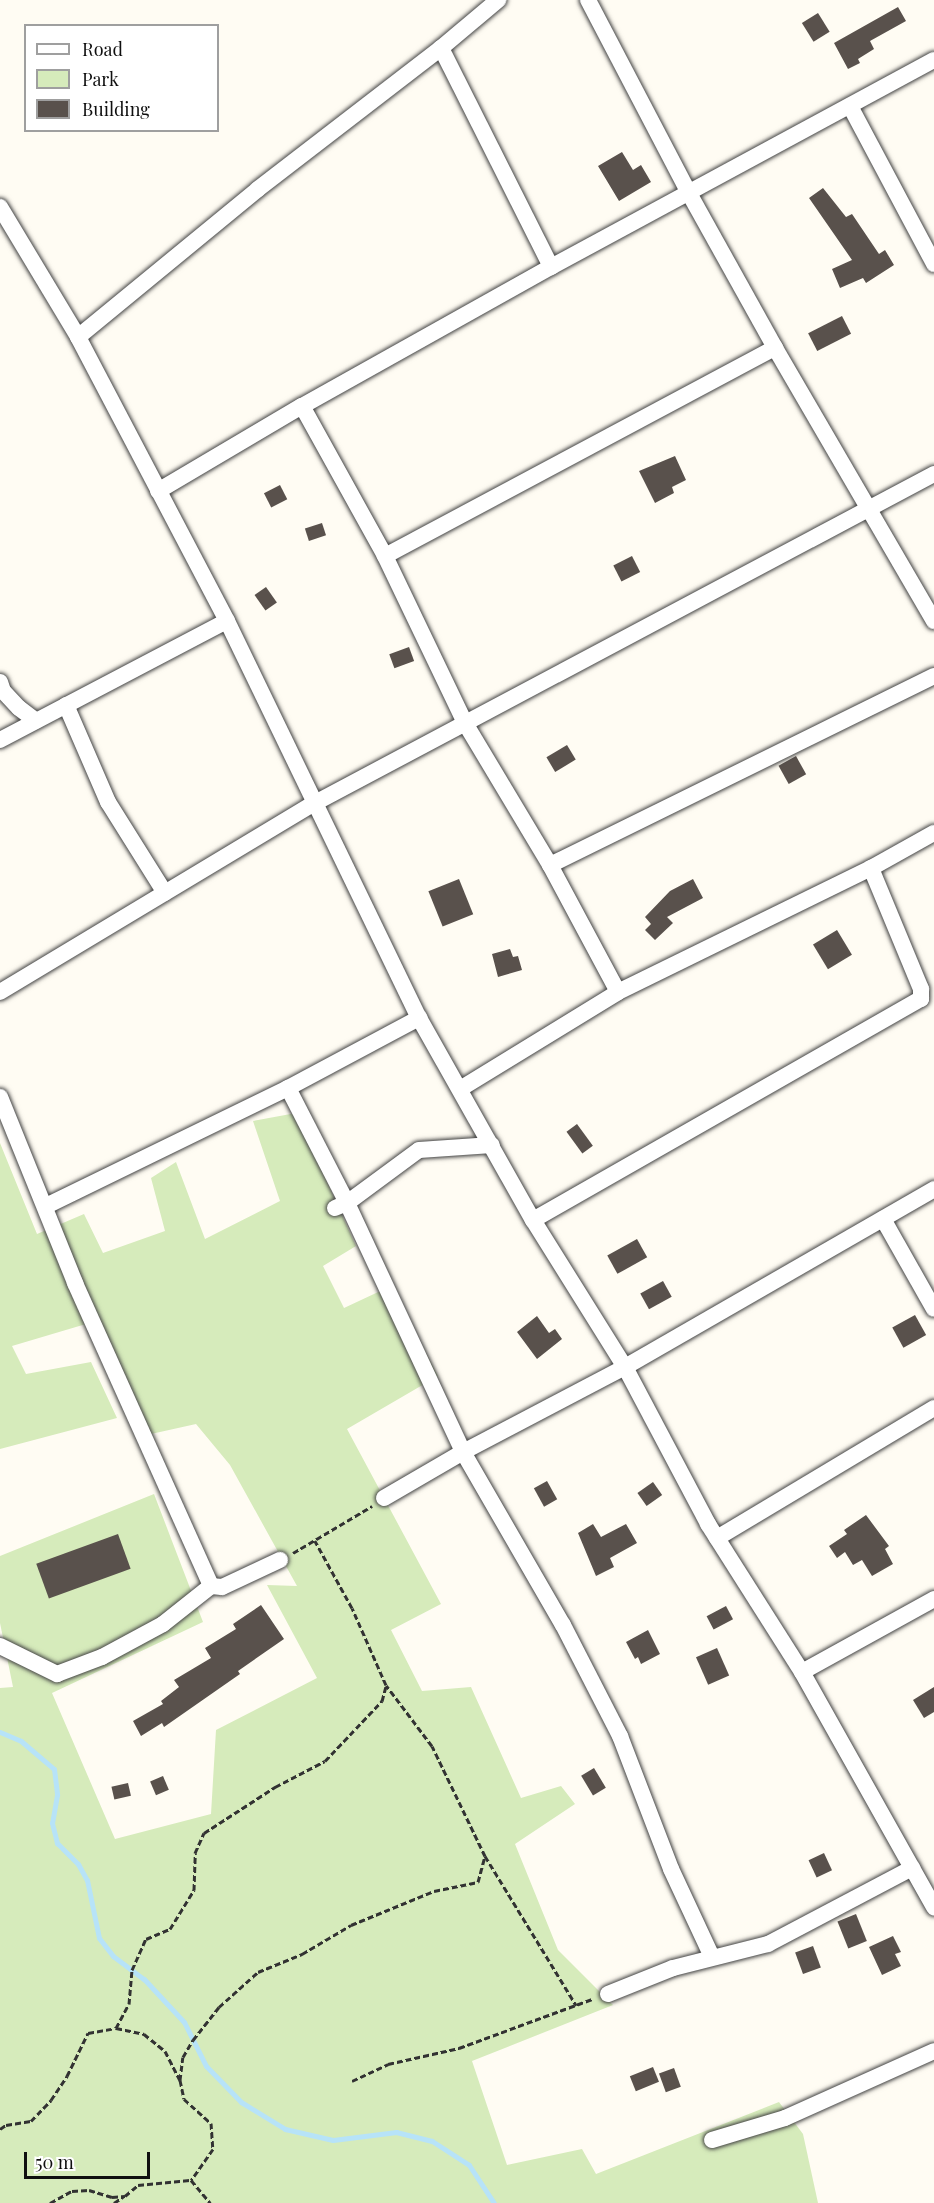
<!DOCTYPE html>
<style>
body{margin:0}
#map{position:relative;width:934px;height:2203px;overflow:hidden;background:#fffcf3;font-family:"Playfair Display",serif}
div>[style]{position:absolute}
.green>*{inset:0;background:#d6ebbb}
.stream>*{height:5px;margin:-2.5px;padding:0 2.5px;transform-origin:2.5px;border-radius:2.5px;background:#b7e3f8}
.building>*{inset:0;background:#59514c;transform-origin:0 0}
.path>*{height:3px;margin-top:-1.5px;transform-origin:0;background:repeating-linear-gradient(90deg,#323232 0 6px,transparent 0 9px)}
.roads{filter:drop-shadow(0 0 2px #434343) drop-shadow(0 0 2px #434343)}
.minor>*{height:16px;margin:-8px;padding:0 8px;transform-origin:8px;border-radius:8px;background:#fff}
span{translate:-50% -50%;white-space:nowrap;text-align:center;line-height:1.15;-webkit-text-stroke:6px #fff;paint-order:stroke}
.legend{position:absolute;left:24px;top:24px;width:195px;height:108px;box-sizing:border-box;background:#fff;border:2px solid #9f9f9f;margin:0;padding:8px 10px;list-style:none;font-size:18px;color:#101010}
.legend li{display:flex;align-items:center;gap:12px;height:30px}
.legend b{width:30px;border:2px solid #9f9f9f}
.scale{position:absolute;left:24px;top:2152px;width:126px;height:27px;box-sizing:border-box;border:3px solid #101010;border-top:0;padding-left:8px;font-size:18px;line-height:21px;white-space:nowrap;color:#101010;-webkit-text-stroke:4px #fff;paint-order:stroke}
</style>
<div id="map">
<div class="green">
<div style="clip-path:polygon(296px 1113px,356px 1246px,323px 1266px,344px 1308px,391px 1286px,438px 1376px,347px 1429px,441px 1604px,391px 1630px,422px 1691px,471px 1687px,521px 1798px,561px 1786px,575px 1804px,515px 1844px,558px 1950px,613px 2005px,472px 2061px,507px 2165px,582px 2149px,596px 2174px,779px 2102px,803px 2134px,818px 2203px,0 2203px,0 1688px,13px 1687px,0 1623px,0 1556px,154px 1494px,203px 1622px,52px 1693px,115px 1839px,211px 1814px,216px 1730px,317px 1678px,267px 1585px,297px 1586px,230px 1465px,196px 1424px,142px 1436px,86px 1324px,12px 1346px,26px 1374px,91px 1362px,117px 1418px,0 1449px,0 1143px,37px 1234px,84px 1214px,103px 1253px,165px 1231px,151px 1178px,176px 1162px,205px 1239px,280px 1201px,253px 1121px)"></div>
</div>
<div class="stream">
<div style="left:0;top:1732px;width:23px;rotate:23deg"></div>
<div style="left:21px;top:1741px;width:43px;rotate:40.3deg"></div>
<div style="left:54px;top:1769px;width:26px;rotate:83deg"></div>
<div style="left:57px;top:1795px;width:28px;rotate:100deg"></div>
<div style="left:52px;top:1823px;width:21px;rotate:76deg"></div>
<div style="left:57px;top:1843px;width:30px;rotate:45deg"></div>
<div style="left:78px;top:1864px;width:18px;rotate:61deg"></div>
<div style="left:87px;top:1880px;width:59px;rotate:78.3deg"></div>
<div style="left:99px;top:1938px;width:23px;rotate:52deg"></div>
<div style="left:113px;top:1956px;width:39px;rotate:37deg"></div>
<div style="left:144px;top:1979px;width:59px;rotate:47.1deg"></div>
<div style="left:184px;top:2022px;width:49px;rotate:63.4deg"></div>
<div style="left:206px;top:2066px;width:50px;rotate:45.8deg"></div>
<div style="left:241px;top:2102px;width:52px;rotate:31.5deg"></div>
<div style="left:285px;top:2129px;width:49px;rotate:12.9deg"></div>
<div style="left:333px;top:2140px;width:64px;rotate:-7.2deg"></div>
<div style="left:396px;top:2132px;width:37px;rotate:14deg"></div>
<div style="left:432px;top:2141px;width:44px;rotate:33deg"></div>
<div style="left:469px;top:2165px;width:45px;rotate:56.7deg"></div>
</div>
<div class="building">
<div style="clip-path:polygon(898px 7px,906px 21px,870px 41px,874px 49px,858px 59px,860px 63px,848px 69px,834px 43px)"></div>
<div style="left:818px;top:13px;width:22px;height:19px;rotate:58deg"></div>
<div style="clip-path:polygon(622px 152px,633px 170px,641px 165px,651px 182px,619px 201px,598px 166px)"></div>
<div style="clip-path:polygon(823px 188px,846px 217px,852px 214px,879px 254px,885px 250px,894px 265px,866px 283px,863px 278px,840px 288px,832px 269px,852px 260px,809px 198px)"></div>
<div style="left:842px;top:316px;width:20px;height:38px;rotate:63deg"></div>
<div style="clip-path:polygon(675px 456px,686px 480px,672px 487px,674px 493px,655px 503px,639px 471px)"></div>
<div style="left:280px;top:485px;width:16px;height:18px;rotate:63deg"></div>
<div style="left:322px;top:523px;width:13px;height:18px;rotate:72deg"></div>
<div style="left:632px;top:556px;width:18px;height:21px;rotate:63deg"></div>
<div style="left:266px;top:587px;width:19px;height:14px;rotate:55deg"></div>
<div style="left:409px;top:647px;width:15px;height:21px;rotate:70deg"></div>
<div style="left:567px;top:745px;width:17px;height:24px;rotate:59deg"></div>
<div style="left:796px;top:756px;width:21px;height:20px;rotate:61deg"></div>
<div style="left:459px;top:879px;width:38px;height:33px;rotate:68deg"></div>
<div style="clip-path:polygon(693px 879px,703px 898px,667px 917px,673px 923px,655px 940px,645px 930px,651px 924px,645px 917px,670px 891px)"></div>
<div style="left:837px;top:930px;width:29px;height:28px;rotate:59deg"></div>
<div style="clip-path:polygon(510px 949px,513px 957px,518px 956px,522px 970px,498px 977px,492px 954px)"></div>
<div style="left:577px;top:1124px;width:27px;height:13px;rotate:54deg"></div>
<div style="left:637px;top:1239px;width:21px;height:34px;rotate:61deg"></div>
<div style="left:663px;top:1281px;width:18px;height:26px;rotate:61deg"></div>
<div style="left:915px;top:1315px;width:23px;height:26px;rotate:61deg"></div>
<div style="clip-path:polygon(537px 1316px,549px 1333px,555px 1329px,562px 1339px,537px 1359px,517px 1332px)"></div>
<div style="left:547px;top:1481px;width:21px;height:15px;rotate:61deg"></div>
<div style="left:653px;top:1482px;width:16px;height:19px;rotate:55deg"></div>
<div style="clip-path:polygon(866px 1515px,889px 1546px,885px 1549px,893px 1564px,872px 1576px,862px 1560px,853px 1565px,845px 1552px,837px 1558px,829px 1546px,847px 1534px,844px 1530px)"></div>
<div style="clip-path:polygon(593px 1524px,601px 1537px,626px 1524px,637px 1543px,610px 1558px,614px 1567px,596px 1576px,578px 1533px)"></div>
<div style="left:118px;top:1534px;width:37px;height:87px;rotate:70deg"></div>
<div style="clip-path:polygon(261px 1605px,284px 1639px,238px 1671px,240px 1674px,164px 1727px,162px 1723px,141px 1736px,133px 1721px,163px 1704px,161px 1701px,179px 1687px,174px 1680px,211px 1658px,205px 1648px,236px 1629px,233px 1624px)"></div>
<div style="left:726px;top:1606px;width:15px;height:22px;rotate:62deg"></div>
<div style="clip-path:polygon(648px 1630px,660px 1654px,641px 1664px,638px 1657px,635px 1659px,626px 1642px)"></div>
<div style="left:717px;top:1648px;width:30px;height:23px;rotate:66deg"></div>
<div style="clip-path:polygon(934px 1687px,934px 1712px,924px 1718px,913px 1700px)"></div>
<div style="left:594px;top:1768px;width:23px;height:15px;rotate:59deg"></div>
<div style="left:163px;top:1776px;width:15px;height:14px;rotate:67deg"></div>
<div style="left:128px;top:1783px;width:13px;height:17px;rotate:77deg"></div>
<div style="left:824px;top:1853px;width:19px;height:17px;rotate:65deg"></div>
<div style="left:856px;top:1914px;width:29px;height:20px;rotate:68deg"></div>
<div style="clip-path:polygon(893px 1936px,901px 1952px,895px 1954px,901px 1966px,882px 1975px,869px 1947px)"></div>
<div style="left:813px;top:1946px;width:23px;height:19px;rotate:70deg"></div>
<div style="left:653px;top:2067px;width:16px;height:25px;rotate:68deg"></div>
<div style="left:674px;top:2068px;width:20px;height:16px;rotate:70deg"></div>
</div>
<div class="path">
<div style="left:293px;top:1553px;width:92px;rotate:-30.7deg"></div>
<div style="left:485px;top:1856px;width:175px;rotate:58.6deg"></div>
<div style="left:116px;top:2028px;width:27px;rotate:-62deg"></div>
<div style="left:129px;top:2004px;width:34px;rotate:-85deg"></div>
<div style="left:132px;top:1970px;width:34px;rotate:-66deg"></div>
<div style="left:146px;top:1939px;width:26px;rotate:-23deg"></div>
<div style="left:170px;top:1929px;width:46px;rotate:-58.4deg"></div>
<div style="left:194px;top:1890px;width:37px;rotate:-88deg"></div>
<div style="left:195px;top:1853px;width:22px;rotate:-66deg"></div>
<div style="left:204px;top:1833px;width:85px;rotate:-32.9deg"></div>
<div style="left:275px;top:1787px;width:56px;rotate:-27.5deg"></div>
<div style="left:325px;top:1761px;width:83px;rotate:-46.5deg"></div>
<div style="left:382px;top:1701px;width:16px;rotate:-75deg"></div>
<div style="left:180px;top:2080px;width:23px;rotate:-83deg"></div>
<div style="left:183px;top:2057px;width:20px;rotate:-60deg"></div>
<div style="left:193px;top:2040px;width:42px;rotate:-51.8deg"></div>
<div style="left:219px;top:2007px;width:52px;rotate:-41.9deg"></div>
<div style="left:258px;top:1972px;width:48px;rotate:-22.2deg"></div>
<div style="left:302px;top:1954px;width:57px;rotate:-30.6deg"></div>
<div style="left:351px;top:1925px;width:90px;rotate:-22.3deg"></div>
<div style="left:434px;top:1891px;width:45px;rotate:-11.6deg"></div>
<div style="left:478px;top:1882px;width:27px;rotate:-75deg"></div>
<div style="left:485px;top:1856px;width:122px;rotate:-115.7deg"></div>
<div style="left:432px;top:1746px;width:76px;rotate:-127deg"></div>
<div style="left:386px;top:1685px;width:84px;rotate:-113.8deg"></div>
<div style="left:352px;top:1608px;width:77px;rotate:-118.9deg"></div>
<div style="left:352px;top:2081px;width:40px;rotate:-25deg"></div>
<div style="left:388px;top:2064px;width:73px;rotate:-12.7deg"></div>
<div style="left:459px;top:2048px;width:142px;rotate:-20.2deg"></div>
<div style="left:0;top:2129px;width:7px;rotate:-34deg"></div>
<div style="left:6px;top:2125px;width:25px;rotate:-9deg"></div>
<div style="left:31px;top:2121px;width:29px;rotate:-46deg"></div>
<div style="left:51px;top:2100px;width:29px;rotate:-56deg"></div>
<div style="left:67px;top:2076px;width:48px;rotate:-64deg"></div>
<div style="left:88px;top:2033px;width:28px;rotate:-10deg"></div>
<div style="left:116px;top:2028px;width:29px;rotate:12deg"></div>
<div style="left:144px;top:2034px;width:27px;rotate:39deg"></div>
<div style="left:165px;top:2051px;width:33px;rotate:63deg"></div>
<div style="left:180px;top:2080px;width:19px;rotate:78deg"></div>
<div style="left:184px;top:2099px;width:36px;rotate:42deg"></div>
<div style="left:211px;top:2123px;width:26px;rotate:86deg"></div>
<div style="left:213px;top:2149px;width:38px;rotate:125deg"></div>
<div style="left:191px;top:2180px;width:30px;rotate:50deg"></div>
<div style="left:50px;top:2203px;width:25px;rotate:-29deg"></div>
<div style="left:72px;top:2191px;width:17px;rotate:-3deg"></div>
<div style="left:89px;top:2190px;width:24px;rotate:17deg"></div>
<div style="left:112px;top:2197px;width:13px;rotate:-4deg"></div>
<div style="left:125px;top:2196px;width:17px;rotate:-40deg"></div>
<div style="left:138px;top:2185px;width:52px;rotate:-5.5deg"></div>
<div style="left:114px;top:2203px;width:11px;rotate:-34deg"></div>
</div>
<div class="roads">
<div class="minor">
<div style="left:588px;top:0;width:220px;rotate:62.4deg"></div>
<div style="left:690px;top:195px;width:175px;rotate:60.9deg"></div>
<div style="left:775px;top:348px;width:316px;rotate:59.8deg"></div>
<div style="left:441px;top:48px;width:245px;rotate:63.3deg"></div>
<div style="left:850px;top:106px;width:179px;rotate:62deg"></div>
<div style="left:0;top:207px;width:152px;rotate:59deg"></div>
<div style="left:78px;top:337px;width:321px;rotate:62.3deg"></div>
<div style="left:227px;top:621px;width:441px;rotate:64.2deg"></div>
<div style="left:419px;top:1018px;width:232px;rotate:60.6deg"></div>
<div style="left:533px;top:1220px;width:173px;rotate:58deg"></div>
<div style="left:625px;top:1367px;width:178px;rotate:62.1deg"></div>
<div style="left:708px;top:1524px;width:175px;rotate:57.6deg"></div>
<div style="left:802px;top:1672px;width:270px;rotate:60.7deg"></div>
<div style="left:78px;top:337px;width:233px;rotate:-39.4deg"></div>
<div style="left:258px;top:189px;width:231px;rotate:-37.6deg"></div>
<div style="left:441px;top:48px;width:75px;rotate:-40.1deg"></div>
<div style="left:302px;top:406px;width:171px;rotate:61deg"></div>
<div style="left:385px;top:556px;width:185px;rotate:64.4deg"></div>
<div style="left:465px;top:723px;width:165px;rotate:59.1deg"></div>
<div style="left:550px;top:865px;width:144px;rotate:61.8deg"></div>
<div style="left:158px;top:491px;width:167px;rotate:-30.6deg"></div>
<div style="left:302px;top:406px;width:285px;rotate:-29.2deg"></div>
<div style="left:551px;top:267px;width:435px;rotate:-28.4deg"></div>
<div style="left:385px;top:556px;width:442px;rotate:-28.1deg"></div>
<div style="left:0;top:682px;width:9px;rotate:72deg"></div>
<div style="left:3px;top:691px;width:23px;rotate:47deg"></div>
<div style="left:19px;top:708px;width:21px;rotate:37deg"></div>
<div style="left:66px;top:705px;width:106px;rotate:66.6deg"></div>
<div style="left:108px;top:802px;width:107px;rotate:57.9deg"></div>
<div style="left:0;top:740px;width:256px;rotate:-27.7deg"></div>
<div style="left:550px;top:865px;width:428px;rotate:-26.2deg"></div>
<div style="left:0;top:992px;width:367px;rotate:-31deg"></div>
<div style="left:315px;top:803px;width:701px;rotate:-27.99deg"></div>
<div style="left:288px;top:1088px;width:129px;rotate:62.8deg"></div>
<div style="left:347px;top:1203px;width:275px;rotate:65deg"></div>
<div style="left:463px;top:1452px;width:200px;rotate:60deg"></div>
<div style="left:563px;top:1625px;width:125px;rotate:62.8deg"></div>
<div style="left:620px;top:1736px;width:142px;rotate:69deg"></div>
<div style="left:671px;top:1869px;width:97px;rotate:65deg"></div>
<div style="left:460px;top:1089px;width:185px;rotate:-31.5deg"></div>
<div style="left:618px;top:992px;width:282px;rotate:-26.1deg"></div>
<div style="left:871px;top:868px;width:72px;rotate:-29.1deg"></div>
<div style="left:0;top:1097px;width:201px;rotate:68deg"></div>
<div style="left:75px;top:1283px;width:332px;rotate:65.8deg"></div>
<div style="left:46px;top:1206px;width:269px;rotate:-26deg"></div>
<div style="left:288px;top:1088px;width:149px;rotate:-28.1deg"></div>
<div style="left:335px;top:1208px;width:13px;rotate:-23deg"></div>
<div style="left:347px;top:1203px;width:89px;rotate:-36.4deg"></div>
<div style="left:419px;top:1150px;width:73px;rotate:-3.9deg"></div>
<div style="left:883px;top:1219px;width:103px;rotate:60.5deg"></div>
<div style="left:533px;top:1220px;width:447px;rotate:-29.7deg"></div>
<div style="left:921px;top:999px;width:10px;rotate:-90deg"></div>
<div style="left:921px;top:989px;width:131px;rotate:-112.5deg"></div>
<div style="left:384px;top:1498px;width:91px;rotate:-30.2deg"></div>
<div style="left:463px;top:1452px;width:183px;rotate:-27.7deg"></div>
<div style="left:625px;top:1367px;width:357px;rotate:-29.9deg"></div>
<div style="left:717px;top:1538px;width:253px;rotate:-30.9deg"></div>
<div style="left:0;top:1646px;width:64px;rotate:26.2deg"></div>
<div style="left:57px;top:1674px;width:48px;rotate:-20.7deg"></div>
<div style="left:102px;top:1657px;width:69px;rotate:-28.4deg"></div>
<div style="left:163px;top:1624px;width:61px;rotate:-38.4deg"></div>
<div style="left:211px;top:1586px;width:11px;rotate:5deg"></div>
<div style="left:222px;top:1587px;width:64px;rotate:-25deg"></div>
<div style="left:802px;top:1672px;width:151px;rotate:-28.9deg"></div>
<div style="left:608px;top:1994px;width:70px;rotate:-21.8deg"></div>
<div style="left:673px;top:1968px;width:98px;rotate:-14.2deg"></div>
<div style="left:768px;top:1944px;width:163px;rotate:-27.8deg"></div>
<div style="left:712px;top:2140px;width:76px;rotate:-16.8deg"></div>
<div style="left:785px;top:2118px;width:163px;rotate:-24.2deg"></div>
</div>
</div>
<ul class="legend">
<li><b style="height:8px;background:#fff"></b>Road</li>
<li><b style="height:16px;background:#d6ebbb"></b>Park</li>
<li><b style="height:16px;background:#59514c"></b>Building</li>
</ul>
<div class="scale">50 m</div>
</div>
